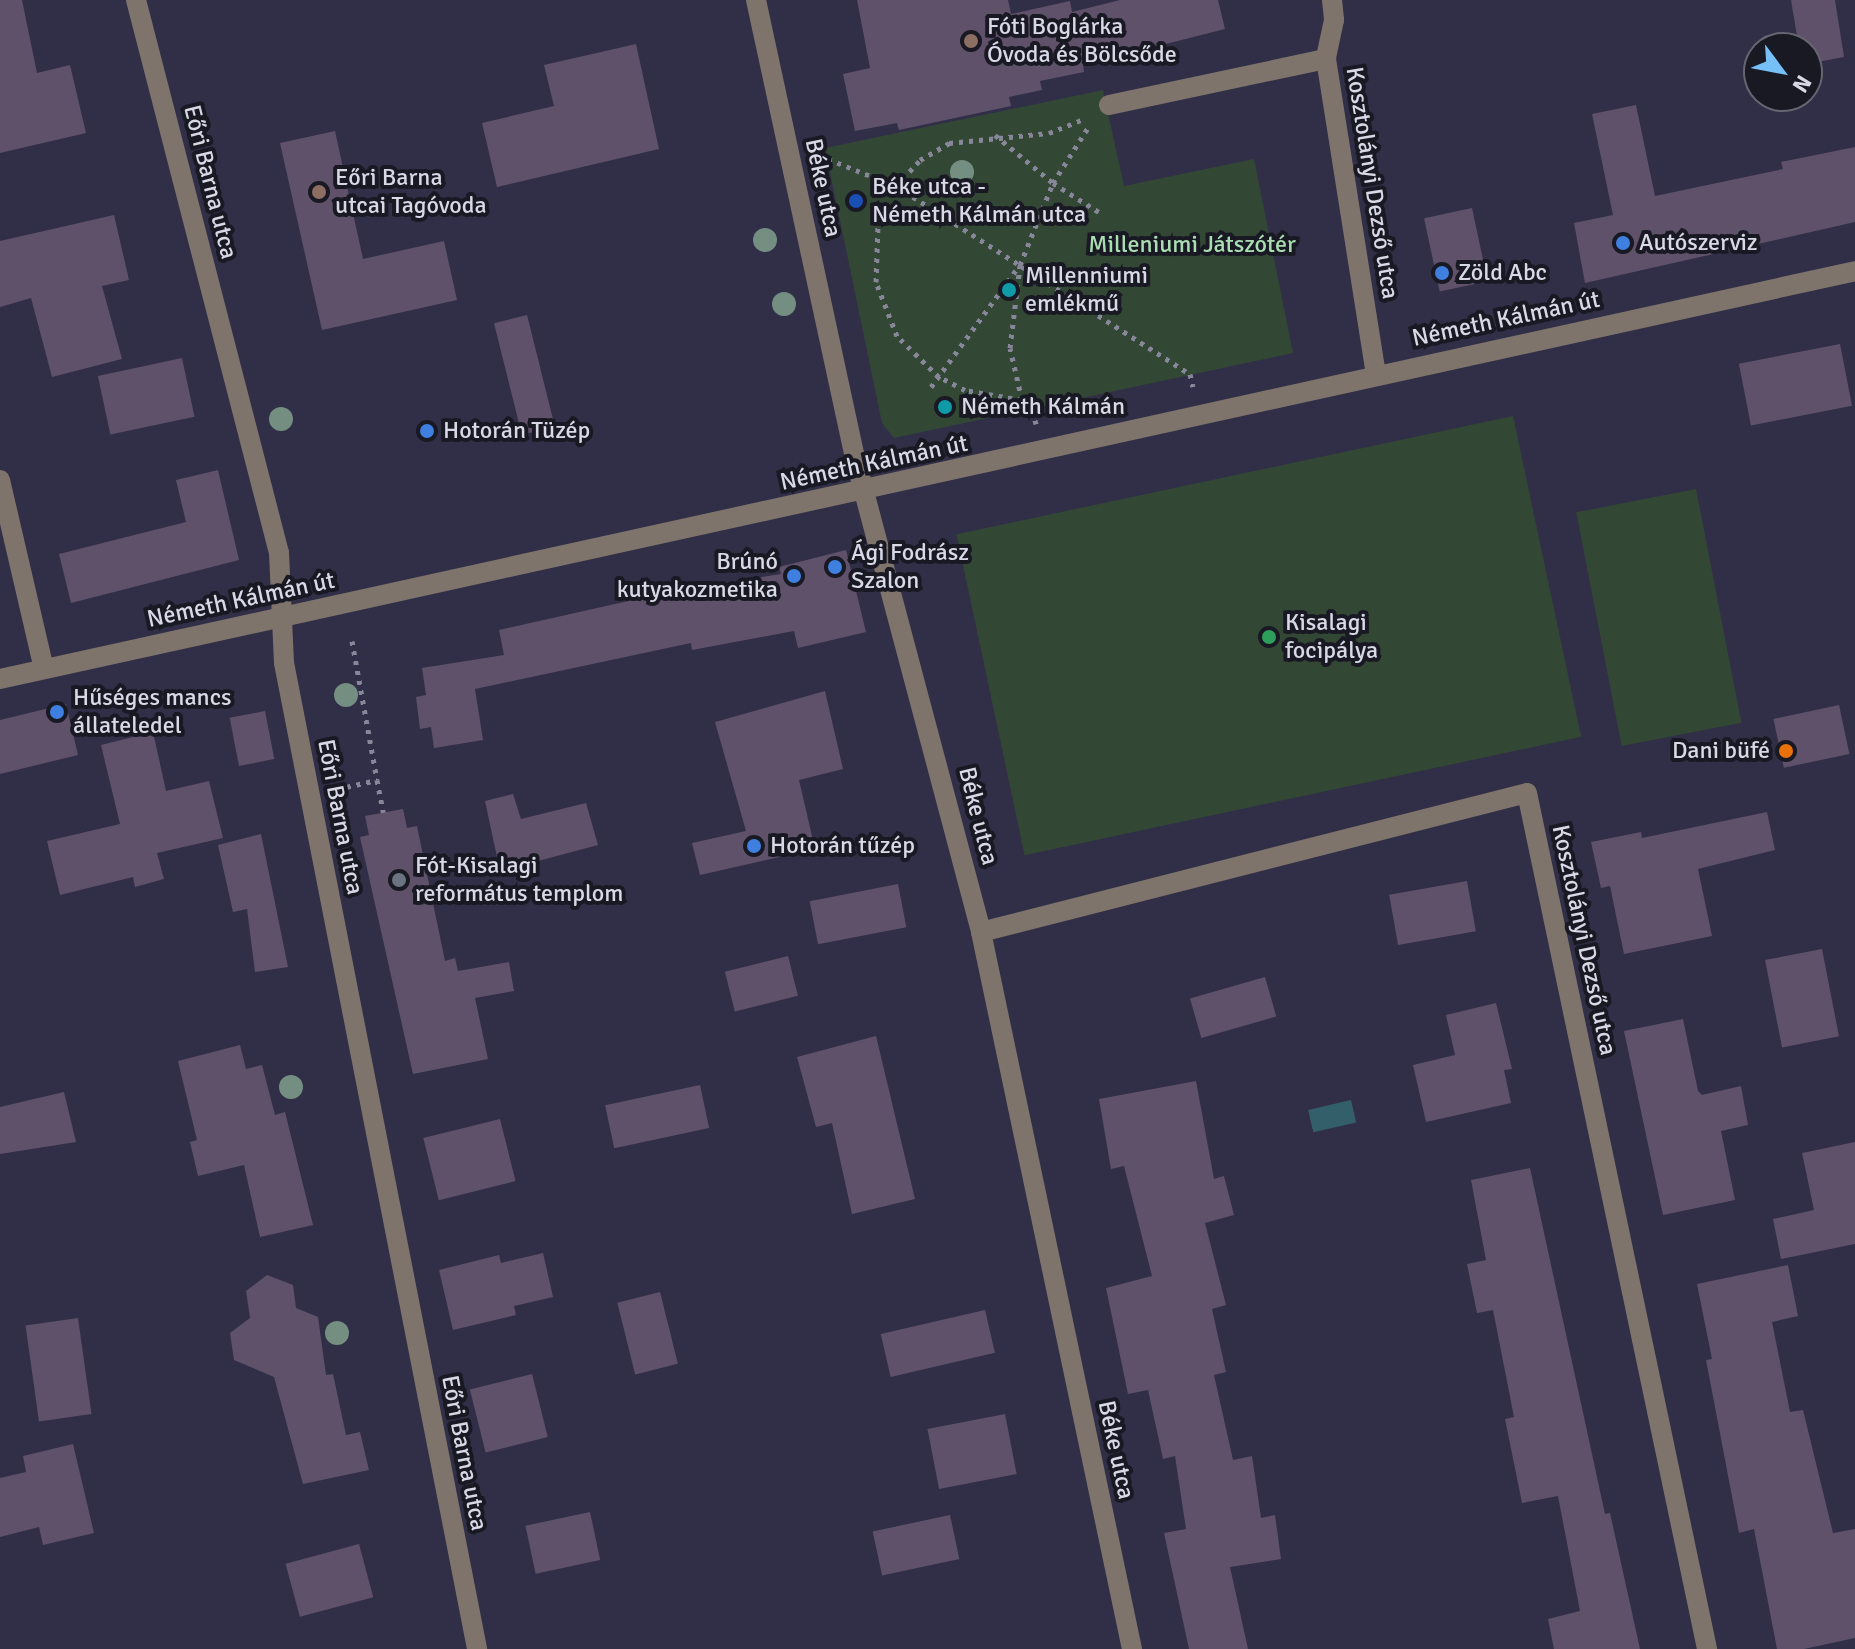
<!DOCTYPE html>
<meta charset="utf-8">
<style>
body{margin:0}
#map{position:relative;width:1855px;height:1649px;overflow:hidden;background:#312f47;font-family:Signika,sans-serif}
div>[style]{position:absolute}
.green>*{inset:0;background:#334735;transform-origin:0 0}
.water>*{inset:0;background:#335f6a;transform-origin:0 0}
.building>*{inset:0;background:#5f5169;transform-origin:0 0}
.path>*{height:5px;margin-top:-2.5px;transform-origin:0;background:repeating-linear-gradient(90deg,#888699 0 4px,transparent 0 10px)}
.minor>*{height:20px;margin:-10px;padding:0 10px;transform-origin:10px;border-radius:10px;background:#7f746b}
.trees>*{width:24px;height:24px;margin:-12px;border-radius:50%;background:#748f81}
.dots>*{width:22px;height:22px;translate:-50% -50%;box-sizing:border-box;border:4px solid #191923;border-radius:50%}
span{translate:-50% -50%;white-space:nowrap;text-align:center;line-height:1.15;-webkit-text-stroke:8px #191923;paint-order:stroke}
.poi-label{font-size:24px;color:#d9d8e7}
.left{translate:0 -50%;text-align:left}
.right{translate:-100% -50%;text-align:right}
.street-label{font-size:24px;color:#d9d8e7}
.park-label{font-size:24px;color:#aaddb1}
.north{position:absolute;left:1743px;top:32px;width:80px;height:80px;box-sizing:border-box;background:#191923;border:2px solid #666571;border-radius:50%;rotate:122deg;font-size:22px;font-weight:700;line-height:32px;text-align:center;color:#d9d8e7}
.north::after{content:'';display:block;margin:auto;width:28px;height:36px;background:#76c0f7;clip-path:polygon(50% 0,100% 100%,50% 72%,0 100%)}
</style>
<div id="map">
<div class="green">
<div style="clip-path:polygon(1103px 90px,1124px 186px,1254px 159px,1293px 353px,894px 438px,882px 423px,825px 148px)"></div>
<div style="left:1513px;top:416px;width:328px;height:569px;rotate:78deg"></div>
<div style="left:1696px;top:489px;width:238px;height:122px;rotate:79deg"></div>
</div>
<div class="water">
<div style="left:1351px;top:1100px;width:23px;height:44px;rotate:77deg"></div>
</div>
<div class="building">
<div style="clip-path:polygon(0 0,22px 0,37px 73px,70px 65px,86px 133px,0 153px)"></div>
<div style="clip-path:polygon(857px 0,1008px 0,1011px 14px,1070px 1px,1072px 12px,1120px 0,1218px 0,1225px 29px,1083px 65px,1084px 72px,1040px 81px,1042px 90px,1009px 97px,1011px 106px,899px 130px,897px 123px,855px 131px,843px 74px,870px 68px)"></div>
<div style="clip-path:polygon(1791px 0,1835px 0,1844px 57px,1807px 64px,1807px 48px,1799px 48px)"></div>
<div style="clip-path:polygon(636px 44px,659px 149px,497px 187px,482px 123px,554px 106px,544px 65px)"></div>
<div style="clip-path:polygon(1636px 105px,1655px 196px,1783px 169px,1781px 162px,1855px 147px,1855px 222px,1585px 283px,1574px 223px,1613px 215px,1592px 114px)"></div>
<div style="clip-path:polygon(335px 131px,363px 259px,444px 241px,457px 300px,322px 330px,280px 143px)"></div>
<div style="left:1472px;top:208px;width:75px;height:49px;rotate:78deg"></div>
<div style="clip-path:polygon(114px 215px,129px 280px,102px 286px,122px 359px,52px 377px,31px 298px,0 307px,0 241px)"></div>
<div style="left:527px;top:315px;width:115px;height:34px;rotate:76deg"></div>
<div style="left:1840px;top:344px;width:63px;height:103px;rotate:79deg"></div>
<div style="left:182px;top:358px;width:60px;height:86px;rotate:78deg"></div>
<div style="clip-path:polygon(218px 470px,239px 560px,71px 603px,59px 554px,186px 522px,176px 480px)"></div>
<div style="clip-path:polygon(846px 550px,866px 632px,798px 648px,794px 631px,692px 650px,691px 643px,475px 689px,483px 740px,434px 748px,431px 727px,420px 729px,416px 697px,426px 695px,422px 668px,504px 655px,499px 630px,664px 593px,781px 574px,779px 567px)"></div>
<div style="clip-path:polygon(825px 691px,843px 769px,799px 780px,815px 849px,700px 875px,692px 843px,746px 831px,715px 722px)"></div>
<div style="clip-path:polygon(66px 704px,78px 755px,0 774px,0 720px)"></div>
<div style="left:1839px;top:705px;width:50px;height:67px;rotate:78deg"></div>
<div style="left:265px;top:711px;width:49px;height:36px;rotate:79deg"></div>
<div style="clip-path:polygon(153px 732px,166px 791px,209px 781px,223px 838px,157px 853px,164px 879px,135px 887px,133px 877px,60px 895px,47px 841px,120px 824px,101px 745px)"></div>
<div style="clip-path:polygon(513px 794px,521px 819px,586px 803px,598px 845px,500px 871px,485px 801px)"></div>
<div style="clip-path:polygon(403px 809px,407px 828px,417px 826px,445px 961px,455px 958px,458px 971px,509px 962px,514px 991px,475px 998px,488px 1059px,413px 1074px,360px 837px,369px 835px,365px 816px)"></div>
<div style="clip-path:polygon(1767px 812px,1775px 850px,1698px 869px,1712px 936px,1624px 954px,1610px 886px,1601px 888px,1591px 842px,1641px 832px,1642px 838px)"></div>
<div style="clip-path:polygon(261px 834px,288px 967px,255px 972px,247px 909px,233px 912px,218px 845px)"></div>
<div style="left:1467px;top:881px;width:51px;height:79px;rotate:80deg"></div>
<div style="left:898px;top:884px;width:44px;height:90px;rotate:79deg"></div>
<div style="left:1822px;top:949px;width:89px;height:58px;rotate:79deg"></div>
<div style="left:788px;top:956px;width:41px;height:65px;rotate:76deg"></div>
<div style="left:1265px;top:977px;width:41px;height:78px;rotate:74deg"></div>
<div style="clip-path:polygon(1496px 1003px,1512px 1069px,1504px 1070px,1511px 1103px,1426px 1122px,1413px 1065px,1455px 1055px,1446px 1015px)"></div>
<div style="clip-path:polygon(1683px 1019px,1698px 1091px,1702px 1095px,1741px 1086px,1748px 1125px,1721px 1131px,1735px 1200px,1663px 1215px,1624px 1031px)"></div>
<div style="clip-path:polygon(876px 1036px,915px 1199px,852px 1214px,832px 1123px,816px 1127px,797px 1057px)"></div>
<div style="clip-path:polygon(240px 1045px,246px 1069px,262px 1065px,275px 1115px,285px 1112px,313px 1225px,260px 1237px,244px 1165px,198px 1176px,190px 1142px,197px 1140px,178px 1061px)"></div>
<div style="clip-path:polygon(1196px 1081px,1214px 1179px,1224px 1176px,1234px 1215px,1205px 1223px,1226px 1305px,1212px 1309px,1226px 1372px,1214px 1375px,1233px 1460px,1252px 1456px,1261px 1518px,1275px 1515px,1281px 1559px,1230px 1567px,1248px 1649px,1189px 1649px,1164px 1533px,1186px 1529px,1175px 1456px,1163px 1459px,1148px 1390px,1128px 1394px,1106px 1288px,1152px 1276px,1124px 1166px,1111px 1169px,1099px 1099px)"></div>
<div style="left:700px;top:1085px;width:44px;height:97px;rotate:78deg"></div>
<div style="clip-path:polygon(64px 1092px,76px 1142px,0 1154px,0 1107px)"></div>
<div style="left:500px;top:1119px;width:64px;height:79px;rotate:76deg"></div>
<div style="clip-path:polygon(1855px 1142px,1855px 1244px,1781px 1259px,1773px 1219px,1814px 1210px,1802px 1153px)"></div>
<div style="clip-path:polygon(1530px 1168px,1605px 1514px,1610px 1513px,1640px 1649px,1554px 1649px,1548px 1619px,1580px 1611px,1558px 1496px,1522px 1503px,1505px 1419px,1514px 1417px,1493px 1310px,1477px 1313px,1467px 1264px,1486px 1260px,1471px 1180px)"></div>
<div style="clip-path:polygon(543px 1253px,553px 1297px,514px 1306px,516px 1315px,453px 1330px,439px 1270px,499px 1255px,501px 1263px)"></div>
<div style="clip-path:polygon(1788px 1265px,1798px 1316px,1772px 1322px,1790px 1412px,1803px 1410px,1833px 1533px,1855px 1529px,1855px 1638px,1804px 1649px,1777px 1649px,1754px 1529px,1739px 1533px,1706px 1360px,1712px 1359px,1697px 1284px)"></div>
<div style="clip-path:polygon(267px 1275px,293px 1285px,296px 1308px,318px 1317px,326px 1375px,333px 1374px,346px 1435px,360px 1432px,369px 1470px,303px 1484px,274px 1377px,234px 1360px,230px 1333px,250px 1318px,246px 1291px)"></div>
<div style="left:660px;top:1292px;width:74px;height:44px;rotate:76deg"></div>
<div style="left:985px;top:1310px;width:44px;height:107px;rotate:77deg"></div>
<div style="left:78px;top:1318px;width:97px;height:53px;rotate:82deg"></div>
<div style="left:532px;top:1374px;width:65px;height:64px;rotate:76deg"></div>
<div style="left:1005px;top:1414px;width:61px;height:79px;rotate:79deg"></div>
<div style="clip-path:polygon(73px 1444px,94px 1533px,43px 1545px,39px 1527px,0 1537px,0 1478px,26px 1472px,23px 1456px)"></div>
<div style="left:590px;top:1512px;width:49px;height:66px;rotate:78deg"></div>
<div style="left:950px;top:1515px;width:45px;height:79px;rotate:78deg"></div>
<div style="left:359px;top:1544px;width:55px;height:76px;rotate:75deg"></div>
</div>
<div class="path">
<div style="left:995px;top:135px;width:75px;rotate:39.6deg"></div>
<div style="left:1053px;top:183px;width:54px;rotate:32.2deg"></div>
<div style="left:818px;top:164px;width:11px;rotate:-27deg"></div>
<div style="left:828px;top:159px;width:73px;rotate:21.7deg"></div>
<div style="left:896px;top:186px;width:349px;rotate:32.6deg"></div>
<div style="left:1190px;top:374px;width:13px;rotate:77deg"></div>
<div style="left:931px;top:387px;width:150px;rotate:-54deg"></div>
<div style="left:1022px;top:400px;width:58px;rotate:-170deg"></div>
<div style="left:965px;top:390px;width:29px;rotate:-153deg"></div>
<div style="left:939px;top:377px;width:59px;rotate:-135.7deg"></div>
<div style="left:897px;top:336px;width:58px;rotate:-111.3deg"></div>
<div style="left:876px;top:282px;width:58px;rotate:-88deg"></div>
<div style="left:878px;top:224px;width:42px;rotate:-64.7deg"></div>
<div style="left:896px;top:186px;width:35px;rotate:-47deg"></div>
<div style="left:920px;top:160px;width:34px;rotate:-30deg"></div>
<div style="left:949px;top:143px;width:100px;rotate:-5.7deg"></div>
<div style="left:1049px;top:133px;width:38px;rotate:-22deg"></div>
<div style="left:1036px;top:424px;width:16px;rotate:-104deg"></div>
<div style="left:1032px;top:408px;width:13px;rotate:-141deg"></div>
<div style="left:1022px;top:400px;width:53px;rotate:-103deg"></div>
<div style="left:1010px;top:348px;width:84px;rotate:-83.1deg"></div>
<div style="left:1020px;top:265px;width:88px;rotate:-68.1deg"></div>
<div style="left:1053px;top:183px;width:67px;rotate:-57.7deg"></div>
<div style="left:352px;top:641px;width:141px;rotate:79.8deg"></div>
<div style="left:337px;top:789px;width:41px;rotate:-12.7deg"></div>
<div style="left:377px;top:780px;width:33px;rotate:79deg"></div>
</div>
<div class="minor">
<div style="left:136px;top:0;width:571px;rotate:75.5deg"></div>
<div style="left:279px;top:553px;width:110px;rotate:87.4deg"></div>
<div style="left:284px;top:663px;width:1005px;rotate:78.92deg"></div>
<div style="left:756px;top:0;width:464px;rotate:77.8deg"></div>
<div style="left:854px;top:454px;width:495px;rotate:75.1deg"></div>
<div style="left:981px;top:932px;width:733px;rotate:78.11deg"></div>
<div style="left:1332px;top:0;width:20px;rotate:84deg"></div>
<div style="left:1334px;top:20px;width:40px;rotate:102deg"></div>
<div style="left:1326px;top:59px;width:319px;rotate:81deg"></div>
<div style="left:1109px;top:105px;width:222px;rotate:-12deg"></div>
<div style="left:0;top:480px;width:194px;rotate:76.9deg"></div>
<div style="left:0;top:679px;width:1899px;rotate:-12.4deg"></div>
<div style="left:981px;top:932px;width:563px;rotate:-14.28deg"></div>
<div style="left:1527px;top:793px;width:875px;rotate:78.12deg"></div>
</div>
<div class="trees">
<div style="left:962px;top:172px"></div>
<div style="left:765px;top:240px"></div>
<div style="left:784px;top:304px"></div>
<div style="left:281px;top:419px"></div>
<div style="left:346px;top:695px"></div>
<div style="left:291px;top:1087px"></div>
<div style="left:337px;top:1333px"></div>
</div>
<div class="dots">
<div style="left:971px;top:41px;background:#8d6e63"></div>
<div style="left:319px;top:192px;background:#8d6e63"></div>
<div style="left:856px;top:201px;background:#1a4fb4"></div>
<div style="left:1623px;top:243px;background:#3f7fe0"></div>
<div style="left:1442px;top:273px;background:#3f7fe0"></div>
<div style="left:1009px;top:290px;background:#0f9aa8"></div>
<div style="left:945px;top:407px;background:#0f9aa8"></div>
<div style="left:427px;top:431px;background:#3f7fe0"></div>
<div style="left:835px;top:567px;background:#3f7fe0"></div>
<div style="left:794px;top:576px;background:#3f7fe0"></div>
<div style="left:1269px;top:637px;background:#2e9e5b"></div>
<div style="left:57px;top:712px;background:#3f7fe0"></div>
<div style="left:1786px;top:751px;background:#e8710a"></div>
<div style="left:754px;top:846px;background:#3f7fe0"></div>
<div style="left:399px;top:880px;background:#6b7280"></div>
</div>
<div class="poi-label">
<span class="left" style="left:987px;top:41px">Fóti Boglárka<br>Óvoda és Bölcsőde</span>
<span class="left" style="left:335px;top:192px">Eőri Barna<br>utcai Tagóvoda</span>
<span class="left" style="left:872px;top:201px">Béke utca -<br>Németh Kálmán utca</span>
<span class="left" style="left:1639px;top:243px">Autószerviz</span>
<span class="left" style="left:1458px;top:273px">Zöld Abc</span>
<span class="left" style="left:1025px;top:290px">Millenniumi<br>emlékmű</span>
<span class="left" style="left:961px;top:407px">Németh Kálmán</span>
<span class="left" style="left:443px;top:431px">Hotorán Tüzép</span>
<span class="left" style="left:851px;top:567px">Ági Fodrász<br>Szalon</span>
<span class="right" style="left:778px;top:576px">Brúnó<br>kutyakozmetika</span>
<span class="left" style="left:1285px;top:637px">Kisalagi<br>focipálya</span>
<span class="left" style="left:73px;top:712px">Hűséges mancs<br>állateledel</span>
<span class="right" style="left:1770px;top:751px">Dani büfé</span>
<span class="left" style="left:770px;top:846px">Hotorán tűzép</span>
<span class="left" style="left:415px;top:880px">Fót-Kisalagi<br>református templom</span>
</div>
<div class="street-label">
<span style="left:210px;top:182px;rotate:76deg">Eőri Barna utca</span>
<span style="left:1372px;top:183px;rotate:81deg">Kosztolányi Dezső utca</span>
<span style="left:823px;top:188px;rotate:78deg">Béke utca</span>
<span style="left:1506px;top:319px;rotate:-12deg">Németh Kálmán út</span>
<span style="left:874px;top:463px;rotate:-12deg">Németh Kálmán út</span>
<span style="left:241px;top:600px;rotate:-12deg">Németh Kálmán út</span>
<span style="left:978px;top:816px;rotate:76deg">Béke utca</span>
<span style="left:340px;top:817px;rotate:79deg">Eőri Barna utca</span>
<span style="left:1584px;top:940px;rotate:78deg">Kosztolányi Dezső utca</span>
<span style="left:1116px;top:1450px;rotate:78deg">Béke utca</span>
<span style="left:464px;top:1453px;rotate:79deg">Eőri Barna utca</span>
</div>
<div class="park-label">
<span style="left:1192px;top:245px">Milleniumi Játszótér</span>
</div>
<div class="north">N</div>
</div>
